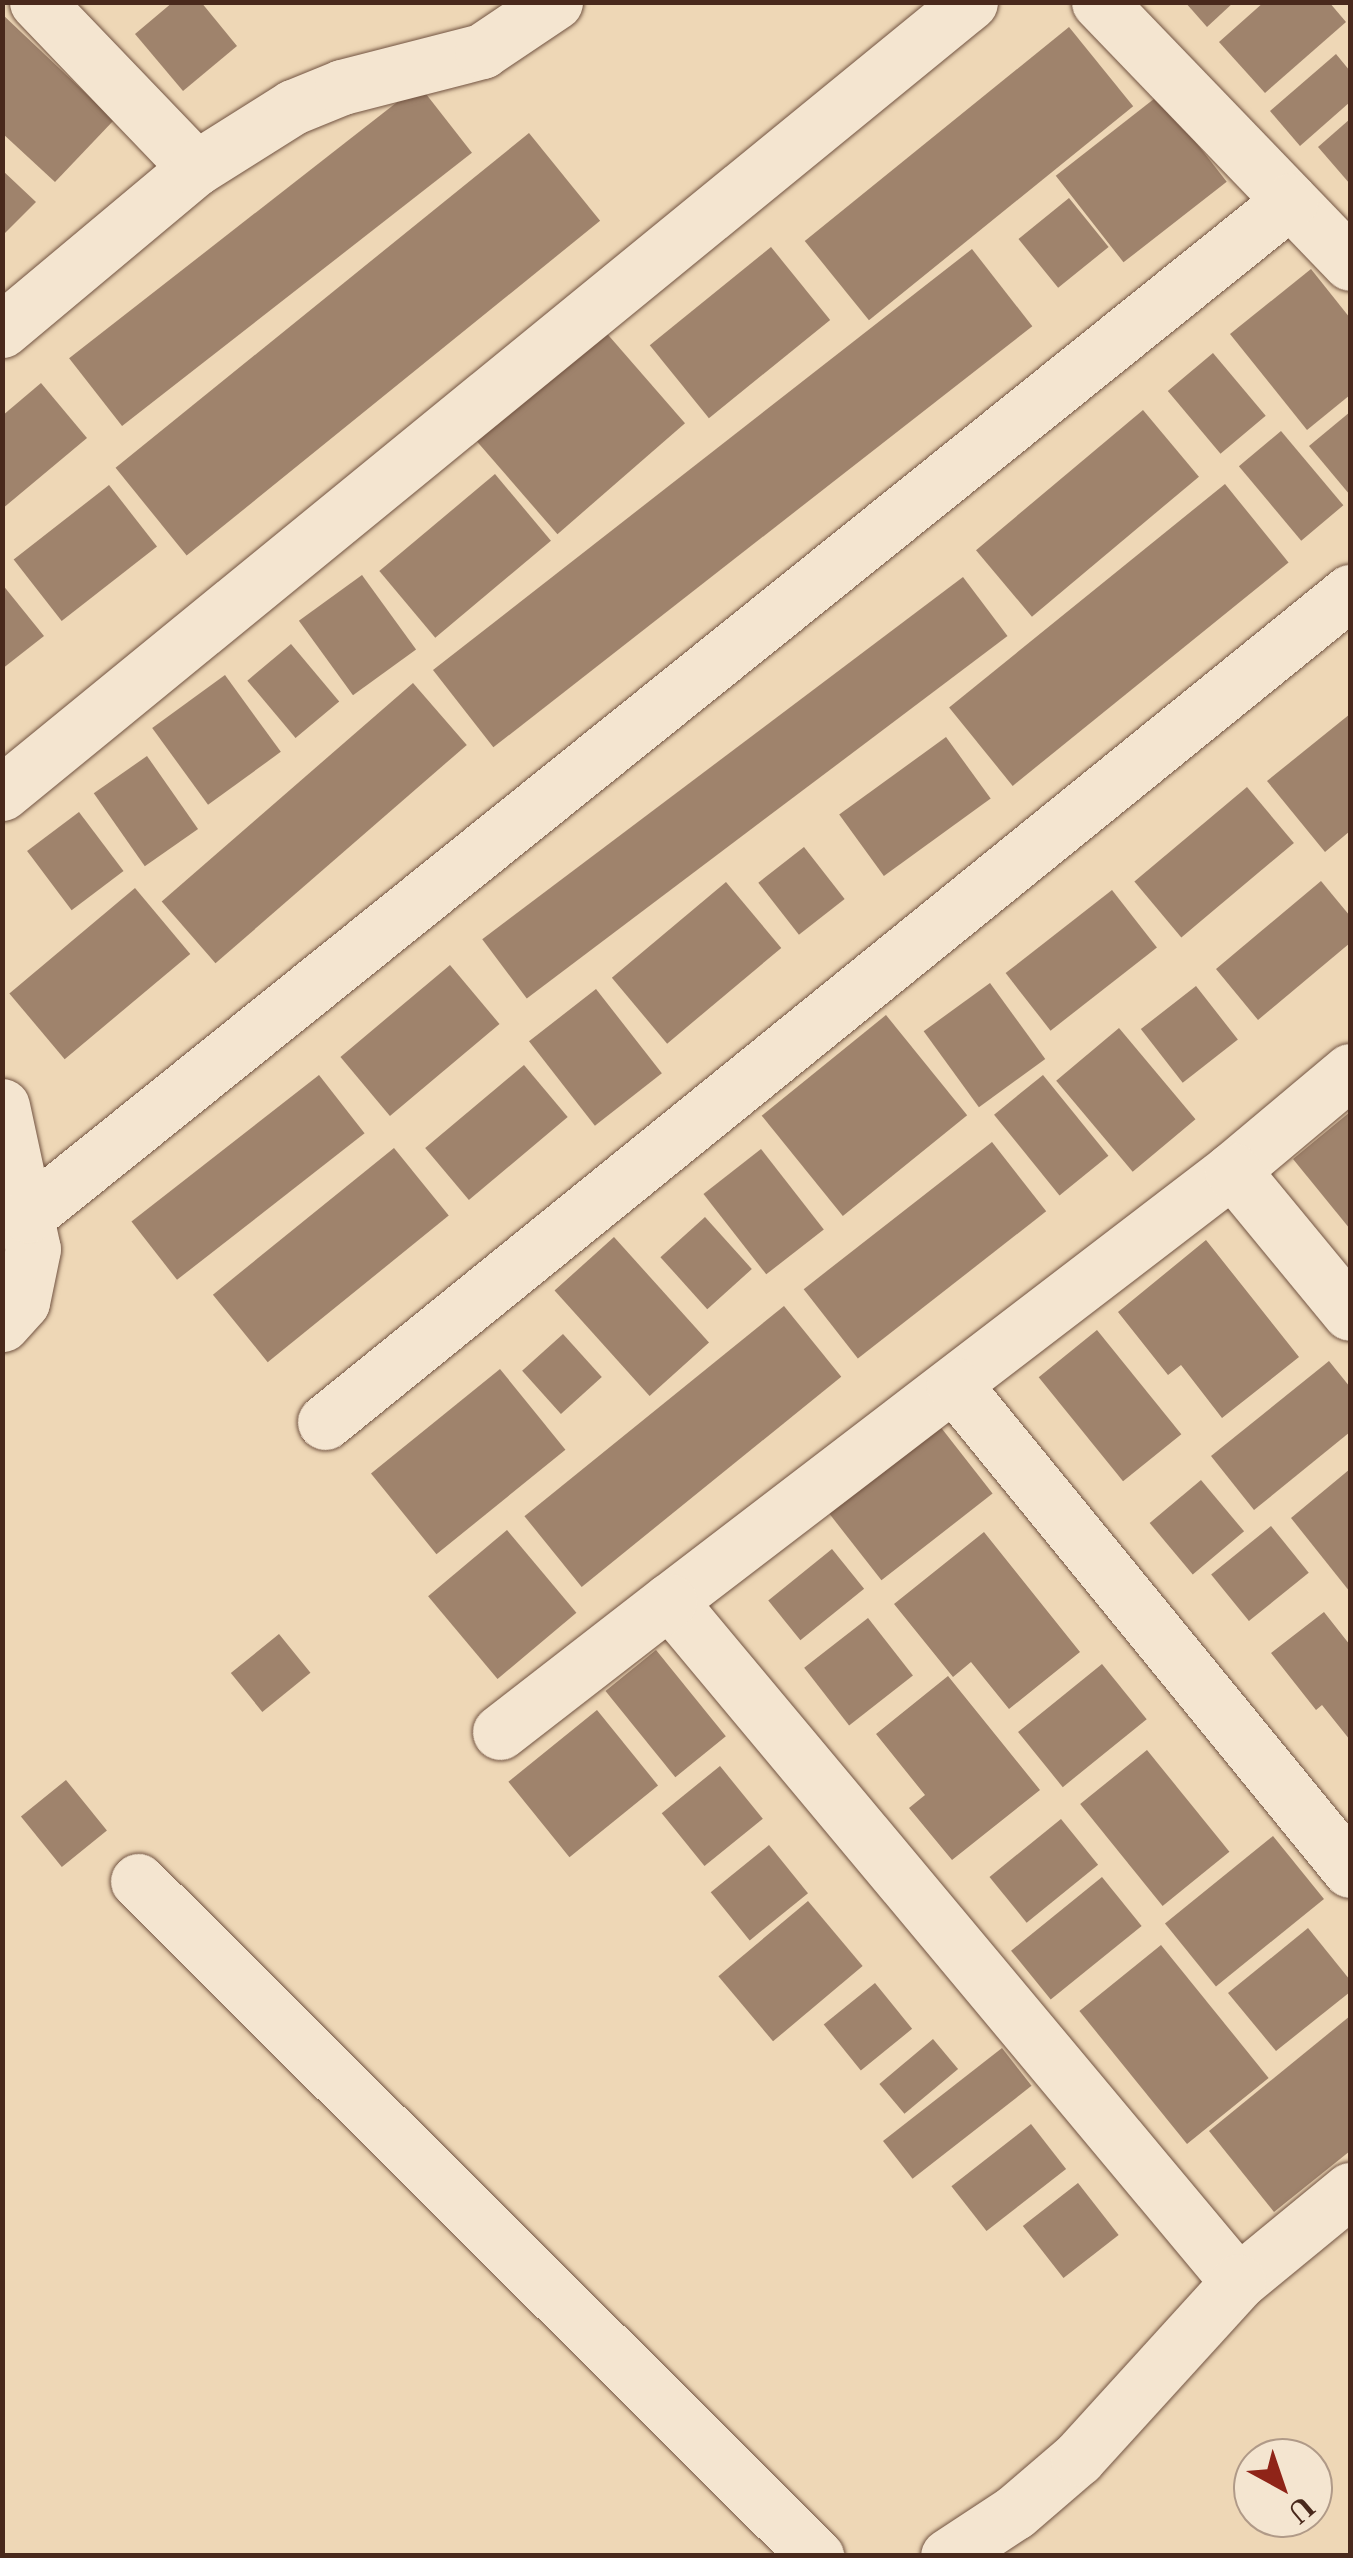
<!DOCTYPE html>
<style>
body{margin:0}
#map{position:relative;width:1353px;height:2558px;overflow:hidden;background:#eed7b6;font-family:"Libre Caslon Text",serif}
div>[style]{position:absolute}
.building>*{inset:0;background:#9f836c;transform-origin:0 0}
.roads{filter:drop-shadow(0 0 2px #725442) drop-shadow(0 0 2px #725442)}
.street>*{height:55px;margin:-27.5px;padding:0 27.5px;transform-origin:27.5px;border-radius:27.5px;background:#f4e5d0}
span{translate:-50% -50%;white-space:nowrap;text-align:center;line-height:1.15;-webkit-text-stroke:10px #f4e5d0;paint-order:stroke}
.frame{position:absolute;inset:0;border:5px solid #49291c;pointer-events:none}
.north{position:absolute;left:1233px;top:2438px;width:100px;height:100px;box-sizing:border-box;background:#f4e5d0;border:2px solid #b09a88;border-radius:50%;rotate:140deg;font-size:28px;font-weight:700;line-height:40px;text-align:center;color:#49291c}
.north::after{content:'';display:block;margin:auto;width:35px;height:45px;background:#8f2418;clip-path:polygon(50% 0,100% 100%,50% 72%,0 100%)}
</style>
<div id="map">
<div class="building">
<div style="clip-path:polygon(173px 2px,201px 2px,237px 46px,183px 91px,135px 34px)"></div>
<div style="clip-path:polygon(1185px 2px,1234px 2px,1207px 27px)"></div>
<div style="clip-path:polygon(1264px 2px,1329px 2px,1346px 22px,1265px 93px,1219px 42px)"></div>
<div style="clip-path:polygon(2px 14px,114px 120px,55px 182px,2px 133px)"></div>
<div style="left:1069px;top:27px;width:102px;height:340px;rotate:51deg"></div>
<div style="clip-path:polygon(1336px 54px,1350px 71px,1350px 102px,1300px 146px,1270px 111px)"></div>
<div style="left:419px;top:85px;width:86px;height:444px;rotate:52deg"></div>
<div style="left:1159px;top:95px;width:110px;height:131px;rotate:52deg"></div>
<div style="clip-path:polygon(1350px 119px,1350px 184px,1318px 147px)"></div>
<div style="left:529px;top:133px;width:113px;height:532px;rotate:51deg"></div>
<div style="clip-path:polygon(2px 170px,36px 202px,2px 236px)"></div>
<div style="left:1069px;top:198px;width:63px;height:65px;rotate:51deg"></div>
<div style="left:771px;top:247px;width:94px;height:156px;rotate:51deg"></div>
<div style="left:972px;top:249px;width:98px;height:684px;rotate:52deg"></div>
<div style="clip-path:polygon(1311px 269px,1350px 318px,1350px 395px,1307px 430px,1230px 334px)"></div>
<div style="left:603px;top:329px;width:125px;height:169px;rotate:49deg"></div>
<div style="left:1213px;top:353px;width:82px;height:59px;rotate:50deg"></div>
<div style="clip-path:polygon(41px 383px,87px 438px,2px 509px,2px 416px)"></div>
<div style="left:1143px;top:410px;width:87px;height:218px;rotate:50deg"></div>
<div style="clip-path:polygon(1350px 412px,1350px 495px,1309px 446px)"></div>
<div style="left:1281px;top:431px;width:97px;height:55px;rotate:50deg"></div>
<div style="left:495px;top:474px;width:87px;height:151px;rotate:50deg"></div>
<div style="left:1225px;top:484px;width:101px;height:355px;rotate:51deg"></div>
<div style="left:109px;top:485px;width:78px;height:121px;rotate:52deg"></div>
<div style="left:362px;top:575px;width:92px;height:78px;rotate:54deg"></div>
<div style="left:963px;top:577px;width:74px;height:602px;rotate:53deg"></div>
<div style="clip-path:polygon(2px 584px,44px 636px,2px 669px)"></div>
<div style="left:291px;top:644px;width:75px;height:57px;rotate:50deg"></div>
<div style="left:225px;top:675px;width:95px;height:90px;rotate:54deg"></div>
<div style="left:413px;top:683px;width:82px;height:333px;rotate:49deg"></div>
<div style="clip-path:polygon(1350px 714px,1350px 831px,1325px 852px,1267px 781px)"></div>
<div style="left:946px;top:737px;width:76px;height:132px;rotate:54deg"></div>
<div style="left:147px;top:756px;width:89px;height:65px;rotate:55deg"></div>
<div style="left:1247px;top:787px;width:73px;height:147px;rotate:50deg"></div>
<div style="left:79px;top:812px;width:74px;height:65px;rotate:53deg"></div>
<div style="left:804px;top:847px;width:66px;height:58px;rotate:52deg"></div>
<div style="clip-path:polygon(1321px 881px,1350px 916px,1350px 943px,1258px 1020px,1216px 969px)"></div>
<div style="left:726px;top:882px;width:86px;height:149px;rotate:50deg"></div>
<div style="left:135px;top:888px;width:86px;height:164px;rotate:50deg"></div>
<div style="left:1112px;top:890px;width:73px;height:135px;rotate:52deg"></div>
<div style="left:450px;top:965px;width:77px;height:143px;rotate:50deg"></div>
<div style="left:990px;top:983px;width:94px;height:82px;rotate:54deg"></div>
<div style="left:1196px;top:986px;width:68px;height:70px;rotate:52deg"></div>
<div style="left:596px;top:989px;width:107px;height:85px;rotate:52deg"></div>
<div style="left:886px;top:1015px;width:129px;height:160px;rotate:51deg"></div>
<div style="left:1119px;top:1028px;width:119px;height:82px;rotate:50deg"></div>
<div style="left:524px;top:1065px;width:68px;height:129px;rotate:50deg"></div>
<div style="left:319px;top:1075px;width:74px;height:238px;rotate:52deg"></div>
<div style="left:1043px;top:1075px;width:104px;height:63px;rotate:51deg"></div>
<div style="clip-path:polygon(1350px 1112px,1350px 1229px,1293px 1159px)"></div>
<div style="left:992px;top:1142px;width:88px;height:239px;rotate:52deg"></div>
<div style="left:394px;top:1148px;width:87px;height:233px;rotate:51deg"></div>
<div style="left:761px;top:1149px;width:102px;height:73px;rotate:52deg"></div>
<div style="left:705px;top:1217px;width:70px;height:60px;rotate:48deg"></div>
<div style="left:614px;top:1237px;width:142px;height:80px;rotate:48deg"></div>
<div style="clip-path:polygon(1206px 1240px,1299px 1357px,1222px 1418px,1181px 1365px,1168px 1375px,1118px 1312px)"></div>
<div style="left:784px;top:1306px;width:91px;height:334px;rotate:51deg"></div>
<div style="left:1097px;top:1330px;width:134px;height:75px;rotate:51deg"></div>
<div style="left:563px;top:1334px;width:58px;height:55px;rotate:48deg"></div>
<div style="clip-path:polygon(1329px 1361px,1350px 1387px,1350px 1432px,1254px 1510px,1211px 1456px)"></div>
<div style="left:500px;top:1369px;width:104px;height:166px;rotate:51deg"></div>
<div style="left:939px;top:1425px;width:87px;height:141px;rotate:52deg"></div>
<div style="clip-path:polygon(1350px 1469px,1350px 1592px,1291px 1518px)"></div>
<div style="left:1201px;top:1480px;width:67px;height:67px;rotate:50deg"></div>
<div style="left:1271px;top:1526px;width:60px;height:77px;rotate:51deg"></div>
<div style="left:507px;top:1530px;width:108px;height:103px;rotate:50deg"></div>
<div style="clip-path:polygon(984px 1532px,1080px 1652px,1009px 1709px,971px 1662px,953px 1677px,894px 1604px)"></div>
<div style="left:832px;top:1549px;width:51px;height:82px;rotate:51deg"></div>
<div style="clip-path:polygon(1324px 1612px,1350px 1645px,1350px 1740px,1322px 1705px,1316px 1710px,1271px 1653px)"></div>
<div style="left:868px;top:1618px;width:73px;height:81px;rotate:52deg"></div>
<div style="left:279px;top:1634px;width:50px;height:62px;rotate:51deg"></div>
<div style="left:656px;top:1650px;width:111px;height:65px;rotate:51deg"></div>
<div style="left:1102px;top:1664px;width:71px;height:108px;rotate:51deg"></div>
<div style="clip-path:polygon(948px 1676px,1040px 1790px,952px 1860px,909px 1808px,925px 1795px,876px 1734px)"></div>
<div style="left:597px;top:1710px;width:97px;height:114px;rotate:51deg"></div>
<div style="left:1147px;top:1750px;width:131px;height:86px;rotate:51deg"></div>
<div style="left:720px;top:1766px;width:68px;height:75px;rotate:51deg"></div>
<div style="left:66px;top:1780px;width:65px;height:58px;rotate:51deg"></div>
<div style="left:1061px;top:1819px;width:59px;height:92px;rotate:51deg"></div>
<div style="left:1273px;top:1836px;width:81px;height:139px;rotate:51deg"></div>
<div style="left:769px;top:1845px;width:62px;height:75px;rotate:51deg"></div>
<div style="left:1102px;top:1877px;width:63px;height:117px;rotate:51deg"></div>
<div style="left:808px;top:1901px;width:85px;height:117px;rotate:50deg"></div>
<div style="clip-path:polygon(1308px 1928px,1350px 1980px,1350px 1992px,1276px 2051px,1228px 1993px)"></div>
<div style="left:1161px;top:1945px;width:171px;height:105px;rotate:51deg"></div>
<div style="left:875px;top:1983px;width:59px;height:66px;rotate:51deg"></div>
<div style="clip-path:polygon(1350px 2016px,1350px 2151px,1274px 2212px,1209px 2131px)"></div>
<div style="left:933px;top:2039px;width:39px;height:70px;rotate:50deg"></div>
<div style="left:1002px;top:2048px;width:48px;height:151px;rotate:52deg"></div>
<div style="left:1031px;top:2124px;width:57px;height:101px;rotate:52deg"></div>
<div style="left:1078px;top:2183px;width:66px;height:70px;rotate:52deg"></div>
</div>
<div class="roads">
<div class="street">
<div style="left:37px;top:2px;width:230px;rotate:46.2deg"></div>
<div style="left:1099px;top:2px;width:362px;rotate:46.1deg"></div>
<div style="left:2px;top:330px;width:253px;rotate:-39.9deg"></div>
<div style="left:196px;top:168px;width:115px;rotate:-32.2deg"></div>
<div style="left:293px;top:107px;width:53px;rotate:-22.2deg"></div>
<div style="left:342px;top:87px;width:145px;rotate:-14.4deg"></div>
<div style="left:482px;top:51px;width:88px;rotate:-33.9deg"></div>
<div style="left:2px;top:793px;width:1250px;rotate:-39.25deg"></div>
<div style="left:1350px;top:1071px;width:154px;rotate:140deg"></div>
<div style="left:1232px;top:1170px;width:709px;rotate:142.56deg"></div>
<div style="left:669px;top:1601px;width:887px;rotate:50.12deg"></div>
<div style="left:1238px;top:2282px;width:145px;rotate:-39.4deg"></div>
<div style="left:2px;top:1106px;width:146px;rotate:77.8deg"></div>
<div style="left:33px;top:1249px;width:54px;rotate:101.7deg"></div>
<div style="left:22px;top:1302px;width:30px;rotate:132deg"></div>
<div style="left:1232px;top:1170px;width:185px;rotate:50.5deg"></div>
<div style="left:28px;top:1215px;width:1619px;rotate:-38.78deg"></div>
<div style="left:954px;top:1385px;width:626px;rotate:50.77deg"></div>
<div style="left:325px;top:1422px;width:1319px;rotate:-39deg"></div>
<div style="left:500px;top:1732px;width:214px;rotate:-37.8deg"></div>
<div style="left:138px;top:1881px;width:957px;rotate:44.87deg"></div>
<div style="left:948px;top:2556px;width:80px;rotate:-33.3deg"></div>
<div style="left:1015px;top:2512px;width:83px;rotate:-40.6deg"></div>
<div style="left:1078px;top:2458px;width:238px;rotate:-47.7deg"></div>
</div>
</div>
<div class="frame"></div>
<div class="north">U</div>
</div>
